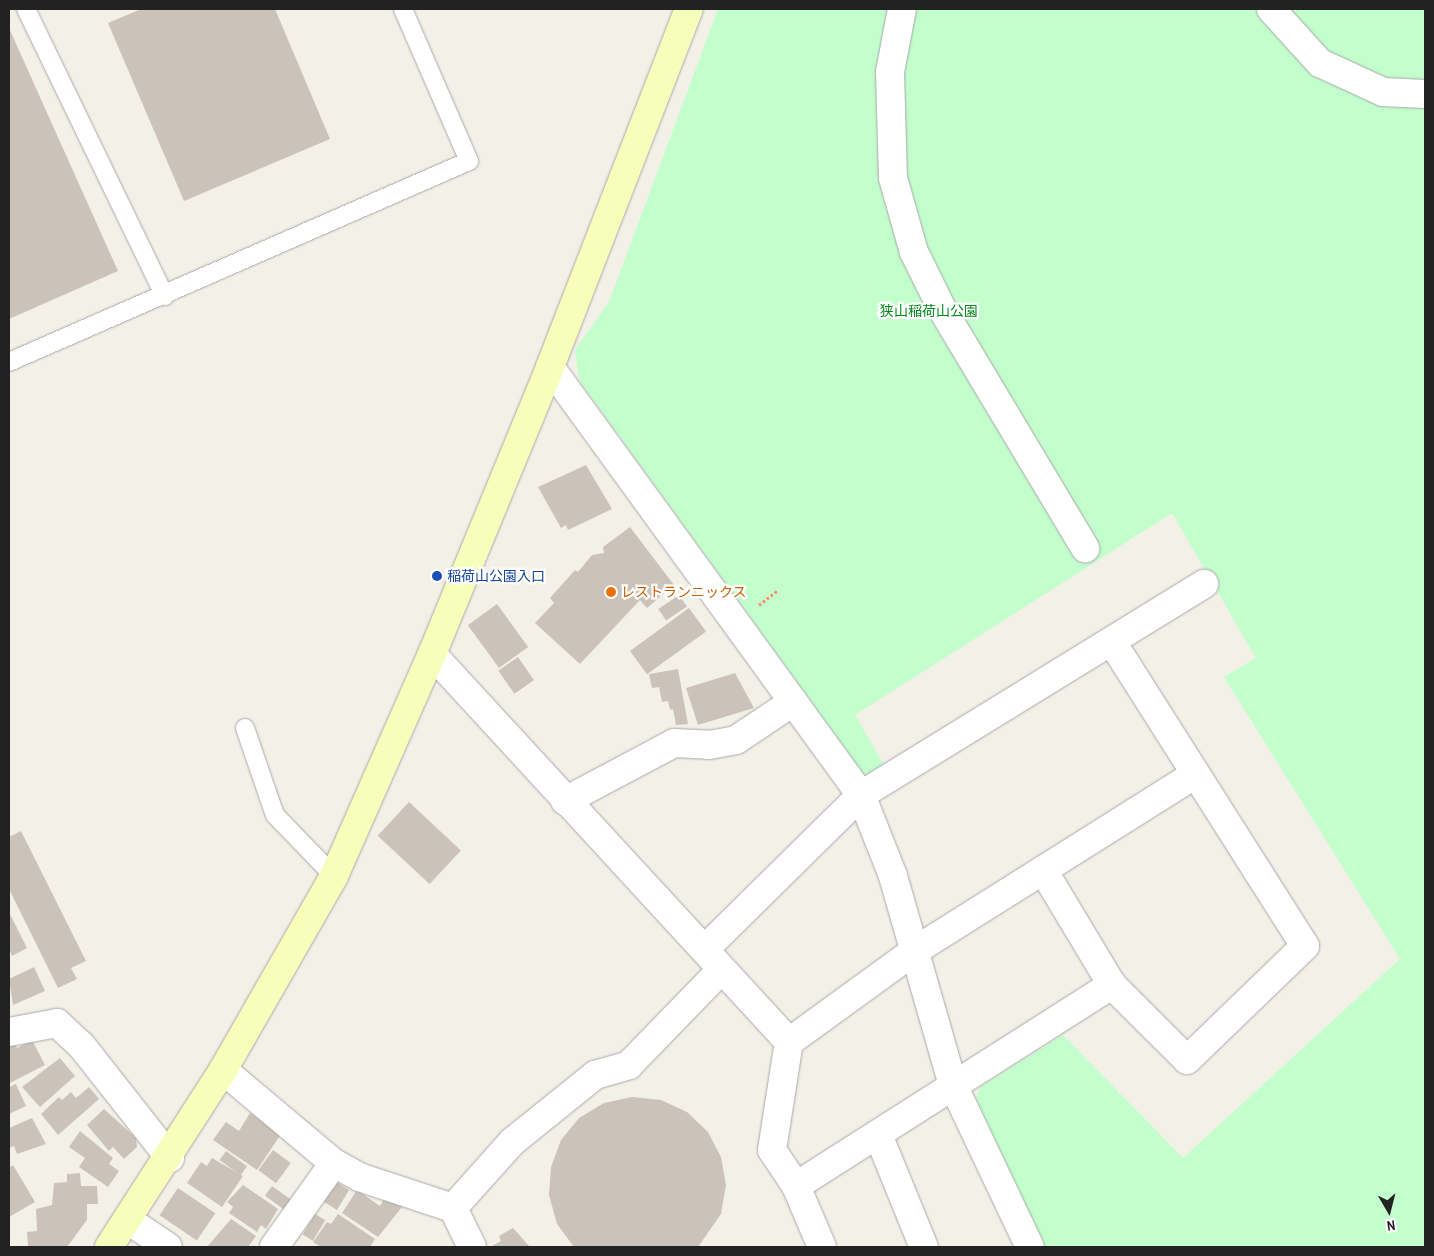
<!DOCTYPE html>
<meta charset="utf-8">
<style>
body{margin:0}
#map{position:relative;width:1434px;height:1256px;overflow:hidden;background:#f3f0e8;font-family:"Archivo Narrow","Noto Sans JP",sans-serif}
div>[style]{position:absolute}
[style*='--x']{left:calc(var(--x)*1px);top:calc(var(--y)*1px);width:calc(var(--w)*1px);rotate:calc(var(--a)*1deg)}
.park>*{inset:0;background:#c3fecd}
.building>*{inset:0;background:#cbc3ba;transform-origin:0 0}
.path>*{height:3px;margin-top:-1.5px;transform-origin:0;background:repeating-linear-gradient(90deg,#ff896d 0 2.5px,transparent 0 5px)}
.roads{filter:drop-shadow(0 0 1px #a9a9a9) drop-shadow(0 0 1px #a9a9a9)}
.lane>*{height:18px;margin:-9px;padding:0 9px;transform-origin:9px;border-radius:9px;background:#fff}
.street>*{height:28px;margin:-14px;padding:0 14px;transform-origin:14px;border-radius:14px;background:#fff}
.secondary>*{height:28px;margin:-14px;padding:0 14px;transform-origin:14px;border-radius:14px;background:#f5ffba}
.dots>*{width:14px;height:14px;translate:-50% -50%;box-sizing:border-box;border:2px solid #fff;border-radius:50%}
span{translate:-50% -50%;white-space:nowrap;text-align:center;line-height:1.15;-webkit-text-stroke:4.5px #fff;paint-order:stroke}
.park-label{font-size:14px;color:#03881a}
.transit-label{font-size:14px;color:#164399}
.left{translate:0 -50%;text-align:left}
.food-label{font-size:14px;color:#c56008}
.frame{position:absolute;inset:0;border:10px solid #222;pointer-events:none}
.north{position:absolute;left:1364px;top:1186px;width:50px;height:50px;-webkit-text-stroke:4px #fff;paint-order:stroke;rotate:172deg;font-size:14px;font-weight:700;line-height:20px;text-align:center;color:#222}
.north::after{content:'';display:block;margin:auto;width:18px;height:22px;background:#222;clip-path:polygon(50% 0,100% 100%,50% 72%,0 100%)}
</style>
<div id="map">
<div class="park">
<div style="clip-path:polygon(718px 9px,1425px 9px,1425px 1247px,1042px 1247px,974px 1106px,980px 1087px,1063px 1035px,1183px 1158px,1400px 959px,1224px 677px,1256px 658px,1172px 513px,855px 715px,887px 770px,878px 776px,854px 770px,813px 704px,579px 380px,575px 350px,609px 302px)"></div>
</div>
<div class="building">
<div style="clip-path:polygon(141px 9px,275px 9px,330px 139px,184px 201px,108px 23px)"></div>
<div style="clip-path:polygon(9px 28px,118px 271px,9px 319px)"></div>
<div style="clip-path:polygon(586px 465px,612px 509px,568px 530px,566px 525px,561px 528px,538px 487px)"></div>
<div style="clip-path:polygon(630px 527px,674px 585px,647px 608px,640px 600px,580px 664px,535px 623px,554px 603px,550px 598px,575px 570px,578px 572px,592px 555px,604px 553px,603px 547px)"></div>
<div style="left:679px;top:595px;width:14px;height:25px;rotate:56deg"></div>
<div style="left:497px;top:604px;width:53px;height:36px;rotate:54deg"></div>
<div style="left:689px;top:608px;width:29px;height:73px;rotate:54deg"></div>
<div style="left:518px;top:657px;width:28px;height:24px;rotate:55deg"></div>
<div style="clip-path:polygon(678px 669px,688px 724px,676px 725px,673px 709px,670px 710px,668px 701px,662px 702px,659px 687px,652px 688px,649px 674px)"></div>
<div style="clip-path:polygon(735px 673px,754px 708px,698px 725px,686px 688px)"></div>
<div style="left:409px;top:802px;width:71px;height:46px;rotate:43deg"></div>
<div style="clip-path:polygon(21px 831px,86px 961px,71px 968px,77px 979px,58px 988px,9px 889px,9px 837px)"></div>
<div style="clip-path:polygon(9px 912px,27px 948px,12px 956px,9px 948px)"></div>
<div style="clip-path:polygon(34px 967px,45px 991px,13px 1005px,9px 979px)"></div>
<div style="clip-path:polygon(32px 1040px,45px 1065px,10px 1083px,9px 1046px,15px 1043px,17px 1048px)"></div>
<div style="clip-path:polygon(60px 1058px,75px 1076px,40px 1107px,22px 1087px)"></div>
<div style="clip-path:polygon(16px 1084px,26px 1106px,9px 1114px,9px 1087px)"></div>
<div style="clip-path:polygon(89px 1087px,99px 1099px,58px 1135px,41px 1114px,59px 1097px,62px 1100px,71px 1092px,76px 1098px)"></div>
<div style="clip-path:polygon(632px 1097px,661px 1100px,687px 1112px,708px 1132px,721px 1157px,726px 1185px,721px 1214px,698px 1247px,574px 1247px,557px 1224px,549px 1195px,551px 1167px,561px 1140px,579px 1118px,604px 1103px)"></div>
<div style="clip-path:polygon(104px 1109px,136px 1138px,137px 1147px,124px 1159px,113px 1147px,109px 1151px,87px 1125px)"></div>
<div style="clip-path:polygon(250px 1113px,281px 1134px,257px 1170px,213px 1140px,226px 1122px,239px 1131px)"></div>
<div style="clip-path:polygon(32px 1118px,46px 1144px,17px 1154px,14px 1146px,9px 1148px,9px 1128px)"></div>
<div style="clip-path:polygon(80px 1131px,113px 1158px,109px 1164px,119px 1171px,108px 1187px,79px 1167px,85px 1158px,69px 1147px)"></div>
<div style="left:273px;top:1150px;width:22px;height:25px;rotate:36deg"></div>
<div style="left:226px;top:1151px;width:26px;height:11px;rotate:36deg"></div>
<div style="clip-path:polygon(212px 1158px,243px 1176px,222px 1207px,187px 1183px,201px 1162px,207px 1166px)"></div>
<div style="clip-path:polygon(13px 1165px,35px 1202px,9px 1217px,9px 1168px)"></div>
<div style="clip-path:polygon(80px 1173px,81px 1186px,97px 1186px,98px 1204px,87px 1204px,87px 1220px,67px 1247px,28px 1247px,27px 1232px,37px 1231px,36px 1209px,52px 1205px,54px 1183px,67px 1182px,67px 1174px)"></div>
<div style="clip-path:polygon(338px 1183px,349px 1190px,337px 1210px,321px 1200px,331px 1184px)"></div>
<div style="clip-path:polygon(243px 1185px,278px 1209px,266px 1229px,261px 1225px,257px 1232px,229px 1213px,233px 1207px,227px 1202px)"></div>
<div style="left:272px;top:1186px;width:24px;height:12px;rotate:36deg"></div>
<div style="left:178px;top:1188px;width:45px;height:33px;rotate:34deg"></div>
<div style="clip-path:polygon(357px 1190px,380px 1206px,386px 1196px,402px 1207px,378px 1237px,342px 1213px)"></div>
<div style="left:315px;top:1214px;width:12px;height:24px;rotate:31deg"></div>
<div style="clip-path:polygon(338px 1214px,375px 1239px,370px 1247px,321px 1247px,313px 1242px,327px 1222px,331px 1224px)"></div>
<div style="clip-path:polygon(231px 1219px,256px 1236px,248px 1247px,207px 1247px)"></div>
<div style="clip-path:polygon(513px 1228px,530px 1247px,490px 1247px,501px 1241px,499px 1236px)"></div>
</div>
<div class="path">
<div style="--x:759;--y:605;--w:24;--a:-38"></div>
</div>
<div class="roads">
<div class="lane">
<div style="--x:26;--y:9;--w:319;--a:64.2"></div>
<div style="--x:9;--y:362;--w:502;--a:-23.6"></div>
<div style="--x:469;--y:161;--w:166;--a:-113.5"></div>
<div style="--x:245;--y:728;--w:92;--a:71"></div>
<div style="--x:275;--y:815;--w:85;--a:46"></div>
</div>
<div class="street">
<div style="--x:902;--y:9;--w:64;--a:100.8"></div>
<div style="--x:890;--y:72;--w:106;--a:88.4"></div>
<div style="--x:893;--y:178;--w:77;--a:74.2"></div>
<div style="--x:914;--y:252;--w:64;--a:63.8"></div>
<div style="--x:942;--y:309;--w:279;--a:59.1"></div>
<div style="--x:1271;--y:9;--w:73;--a:47.8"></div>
<div style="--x:1320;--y:63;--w:69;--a:24.7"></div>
<div style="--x:1383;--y:92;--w:42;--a:2.7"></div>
<div style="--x:550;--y:367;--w:529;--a:54"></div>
<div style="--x:861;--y:795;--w:87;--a:68.4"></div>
<div style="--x:893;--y:876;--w:217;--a:74"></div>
<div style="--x:953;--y:1085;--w:179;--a:64.6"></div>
<div style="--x:432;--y:654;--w:527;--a:47.38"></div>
<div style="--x:565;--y:801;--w:123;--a:-28"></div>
<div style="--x:674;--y:743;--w:35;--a:3"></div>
<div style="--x:709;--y:745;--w:27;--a:-10"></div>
<div style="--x:736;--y:740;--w:69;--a:-33.7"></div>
<div style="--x:1043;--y:870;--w:134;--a:59"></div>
<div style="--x:1112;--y:985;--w:106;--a:45"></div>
<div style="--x:1187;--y:1060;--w:164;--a:-44"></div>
<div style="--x:1305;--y:946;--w:359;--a:-122.4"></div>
<div style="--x:705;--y:949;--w:219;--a:-44.6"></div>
<div style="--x:861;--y:795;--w:403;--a:-31.6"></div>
<div style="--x:9;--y:1032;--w:49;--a:-10.6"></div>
<div style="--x:57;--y:1023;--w:33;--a:43"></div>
<div style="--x:81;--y:1045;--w:144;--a:51.8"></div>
<div style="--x:223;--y:1070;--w:145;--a:40"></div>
<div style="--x:334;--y:1163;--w:29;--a:29"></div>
<div style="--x:359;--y:1177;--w:99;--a:18.3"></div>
<div style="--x:879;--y:1137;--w:119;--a:67.8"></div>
<div style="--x:796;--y:1186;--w:375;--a:-32.5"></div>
<div style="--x:128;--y:1220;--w:48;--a:34"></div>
<div style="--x:274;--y:1247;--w:103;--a:-54.5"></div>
<div style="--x:472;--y:1247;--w:43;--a:-116"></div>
<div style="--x:453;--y:1208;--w:89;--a:-48.2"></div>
<div style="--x:512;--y:1142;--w:107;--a:-38.9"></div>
<div style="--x:595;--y:1075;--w:35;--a:-16"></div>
<div style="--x:629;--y:1065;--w:131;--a:-45.9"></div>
<div style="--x:822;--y:1247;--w:66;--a:-113.1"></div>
<div style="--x:796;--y:1186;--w:43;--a:-123.7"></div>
<div style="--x:772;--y:1150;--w:109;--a:-81.1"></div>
<div style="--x:789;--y:1042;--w:153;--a:-36"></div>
<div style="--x:913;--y:952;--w:332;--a:-32.2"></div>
</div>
<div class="secondary">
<div style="--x:109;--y:1247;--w:211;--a:-57.2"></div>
<div style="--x:223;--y:1070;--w:224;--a:-60.2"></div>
<div style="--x:334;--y:876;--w:243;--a:-66.2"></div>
<div style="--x:432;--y:654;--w:310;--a:-67.6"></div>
<div style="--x:550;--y:367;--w:384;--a:-68.8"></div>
</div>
</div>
<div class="dots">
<div style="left:437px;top:576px;background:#1a4fb4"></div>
<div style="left:611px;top:592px;background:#e8710a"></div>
</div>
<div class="park-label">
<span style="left:929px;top:311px">狭山稲荷山公園</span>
</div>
<div class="transit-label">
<span class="left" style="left:447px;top:576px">稲荷山公園入口</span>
</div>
<div class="food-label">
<span class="left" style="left:621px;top:592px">レストランニックス</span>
</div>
<div class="frame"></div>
<div class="north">N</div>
</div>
